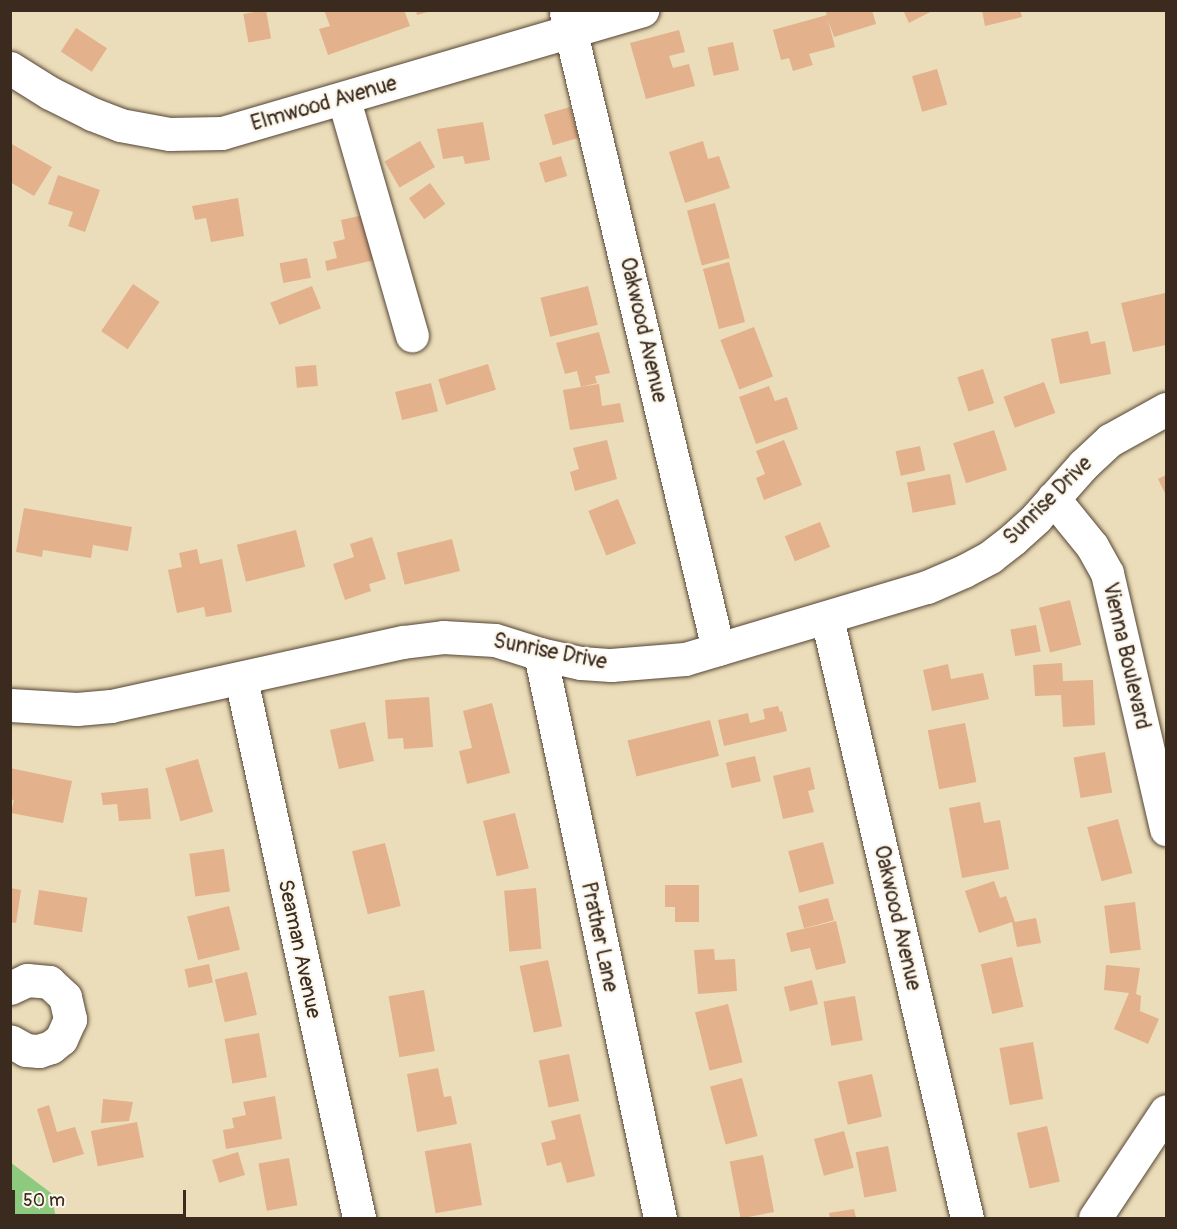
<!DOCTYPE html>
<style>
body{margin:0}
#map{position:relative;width:1177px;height:1229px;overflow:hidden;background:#ebddb9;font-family:Pangolin,sans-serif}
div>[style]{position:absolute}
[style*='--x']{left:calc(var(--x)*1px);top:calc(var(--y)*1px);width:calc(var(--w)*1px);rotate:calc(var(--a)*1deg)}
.green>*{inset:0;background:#8dc97e}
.building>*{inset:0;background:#e3b18c;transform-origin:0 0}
.roads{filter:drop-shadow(0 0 2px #554535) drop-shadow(0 0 2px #554535)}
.minor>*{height:33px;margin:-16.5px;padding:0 16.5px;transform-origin:16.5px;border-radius:16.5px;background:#fff}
span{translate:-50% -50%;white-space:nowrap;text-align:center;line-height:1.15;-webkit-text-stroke:4.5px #fbf7ec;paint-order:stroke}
.street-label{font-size:21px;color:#3b2a1e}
.frame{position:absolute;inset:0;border:12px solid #3b2a1e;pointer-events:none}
.scale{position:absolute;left:12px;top:1190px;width:174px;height:27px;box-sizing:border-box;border:3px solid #3b2a1e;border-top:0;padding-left:8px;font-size:18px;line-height:21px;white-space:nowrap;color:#3b2a1e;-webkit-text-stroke:4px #fbf7ec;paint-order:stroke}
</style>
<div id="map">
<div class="green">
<div style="clip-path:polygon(10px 1162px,51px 1193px,56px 1218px,11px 1218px)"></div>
</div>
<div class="building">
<div style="left:266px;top:10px;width:29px;height:23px;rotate:80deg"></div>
<div style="clip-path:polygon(324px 10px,404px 10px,410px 26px,328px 55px,319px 29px,330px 26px)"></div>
<div style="clip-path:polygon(416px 10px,431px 10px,431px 11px,417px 15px)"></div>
<div style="clip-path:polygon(825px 10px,872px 10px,876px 24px,834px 37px,828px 20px,835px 47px,809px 54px,813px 65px,793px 71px,789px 58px,781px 60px,773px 30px,827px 15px)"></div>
<div style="clip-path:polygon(903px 10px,934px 10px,909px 23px)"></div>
<div style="clip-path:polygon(982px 10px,1020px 10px,1022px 17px,985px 26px)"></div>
<div style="left:76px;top:28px;width:37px;height:28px;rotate:33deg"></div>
<div style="clip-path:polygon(679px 30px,685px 52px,669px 56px,673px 68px,689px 64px,695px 86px,646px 99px,630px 43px)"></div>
<div style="left:733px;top:42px;width:29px;height:26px;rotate:78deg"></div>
<div style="left:937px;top:69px;width:37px;height:26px;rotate:74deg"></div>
<div style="left:570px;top:107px;width:32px;height:27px;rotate:74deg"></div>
<div style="clip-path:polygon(483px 122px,490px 160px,465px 164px,463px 156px,443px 159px,437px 129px)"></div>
<div style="left:420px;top:141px;width:30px;height:41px;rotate:60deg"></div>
<div style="clip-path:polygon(703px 141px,708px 159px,719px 156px,730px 188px,685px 203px,669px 152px)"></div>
<div style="clip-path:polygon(10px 143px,52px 167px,34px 196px,10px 182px)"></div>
<div style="left:561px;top:156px;width:21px;height:23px;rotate:73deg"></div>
<div style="clip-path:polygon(58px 175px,100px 190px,85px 232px,68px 226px,73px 212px,48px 204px)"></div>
<div style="left:430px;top:183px;width:26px;height:26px;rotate:54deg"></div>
<div style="clip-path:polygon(238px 198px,244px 236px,211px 242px,206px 218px,195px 220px,192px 206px)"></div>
<div style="left:715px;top:203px;width:57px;height:29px;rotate:75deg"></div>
<div style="clip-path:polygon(368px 214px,379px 259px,327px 271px,325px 261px,337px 258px,333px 242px,345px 239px,341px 220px)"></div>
<div style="left:307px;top:258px;width:20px;height:28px;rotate:79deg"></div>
<div style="left:729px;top:262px;width:62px;height:27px;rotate:75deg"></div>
<div style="left:133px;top:284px;width:32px;height:57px;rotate:34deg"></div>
<div style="left:312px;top:286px;width:24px;height:45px;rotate:68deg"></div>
<div style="left:588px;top:286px;width:40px;height:49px;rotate:76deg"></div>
<div style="clip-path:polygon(1165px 293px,1166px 345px,1133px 352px,1121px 303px)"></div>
<div style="left:754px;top:327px;width:53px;height:36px;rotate:69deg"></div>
<div style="clip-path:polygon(1088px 331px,1091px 344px,1105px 341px,1111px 374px,1060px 384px,1051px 339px)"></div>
<div style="clip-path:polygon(599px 332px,610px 373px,595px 376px,597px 383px,581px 387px,577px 371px,565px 374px,556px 343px)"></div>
<div style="left:488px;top:364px;width:27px;height:52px;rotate:73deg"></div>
<div style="left:316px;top:365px;width:21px;height:21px;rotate:85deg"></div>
<div style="left:983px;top:369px;width:36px;height:27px;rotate:72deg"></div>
<div style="left:1044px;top:382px;width:33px;height:43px;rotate:70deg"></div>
<div style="left:431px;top:383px;width:29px;height:37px;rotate:76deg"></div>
<div style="clip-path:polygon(599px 384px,602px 406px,620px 403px,624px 422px,570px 430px,563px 390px)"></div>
<div style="clip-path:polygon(769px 386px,775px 401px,787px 397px,798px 429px,756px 444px,739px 397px)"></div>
<div style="left:994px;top:430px;width:42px;height:43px;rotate:72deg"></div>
<div style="clip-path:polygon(607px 440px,617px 479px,575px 491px,570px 472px,579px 469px,573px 448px)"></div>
<div style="clip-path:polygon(784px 440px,802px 485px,764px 500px,756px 478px,765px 474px,756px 451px)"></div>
<div style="left:920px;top:446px;width:25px;height:25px;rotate:78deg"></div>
<div style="left:950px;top:474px;width:31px;height:44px;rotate:79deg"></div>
<div style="clip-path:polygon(1166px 475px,1166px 495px,1158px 479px)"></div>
<div style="left:618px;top:499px;width:48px;height:32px;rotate:68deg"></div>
<div style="clip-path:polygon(24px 508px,132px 527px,128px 551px,93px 545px,91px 558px,43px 550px,42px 557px,16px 552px)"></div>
<div style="left:820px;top:522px;width:27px;height:38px;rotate:68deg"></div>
<div style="left:296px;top:530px;width:38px;height:61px;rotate:76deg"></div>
<div style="clip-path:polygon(372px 537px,386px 579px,369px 584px,371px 591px,345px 600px,333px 564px,354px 557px,350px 544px)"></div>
<div style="left:452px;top:539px;width:33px;height:57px;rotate:76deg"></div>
<div style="clip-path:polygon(197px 549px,200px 564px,222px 559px,232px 612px,206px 617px,204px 607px,177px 613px,168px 570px,182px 567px,179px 553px)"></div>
<div style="left:1070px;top:600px;width:46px;height:32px;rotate:76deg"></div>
<div style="left:1036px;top:625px;width:27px;height:26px;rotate:80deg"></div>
<div style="clip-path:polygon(1062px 663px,1063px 681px,1093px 680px,1095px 725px,1063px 727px,1061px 695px,1035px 696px,1033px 665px)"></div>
<div style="clip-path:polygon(948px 664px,951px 679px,983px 673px,989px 699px,932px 711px,923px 670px)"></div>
<div style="clip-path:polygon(429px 697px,433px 747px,404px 749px,403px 738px,388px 739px,385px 700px)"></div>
<div style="clip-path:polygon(492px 703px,510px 773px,467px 784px,459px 751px,472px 748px,463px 711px)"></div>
<div style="clip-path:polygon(778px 706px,780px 712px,782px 711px,787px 731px,724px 746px,718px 720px,748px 713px,750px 723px,765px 719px,763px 709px)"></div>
<div style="left:710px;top:720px;width:37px;height:85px;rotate:76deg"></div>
<div style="left:365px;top:722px;width:40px;height:36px;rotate:77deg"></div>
<div style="left:965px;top:723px;width:60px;height:38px;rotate:79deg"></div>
<div style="left:1105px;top:752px;width:41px;height:32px;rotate:80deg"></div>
<div style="left:755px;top:756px;width:26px;height:30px;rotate:77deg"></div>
<div style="left:198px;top:759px;width:55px;height:34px;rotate:74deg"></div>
<div style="clip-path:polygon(810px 767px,815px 789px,808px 791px,814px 812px,783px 819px,773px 776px)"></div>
<div style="clip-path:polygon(10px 768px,72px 781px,63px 823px,11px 813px,14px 800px,10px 799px)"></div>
<div style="clip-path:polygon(148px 788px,151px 819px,119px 821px,117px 804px,103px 805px,101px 793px)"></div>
<div style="clip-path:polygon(980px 802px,984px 823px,1000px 820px,1009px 869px,962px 878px,949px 808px)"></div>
<div style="left:515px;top:813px;width:57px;height:33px;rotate:76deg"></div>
<div style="left:1118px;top:819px;width:56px;height:32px;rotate:75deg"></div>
<div style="left:823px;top:842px;width:43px;height:36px;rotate:75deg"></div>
<div style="left:385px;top:843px;width:65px;height:34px;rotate:76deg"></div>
<div style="left:224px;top:849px;width:43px;height:35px;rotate:82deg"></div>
<div style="clip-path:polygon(994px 881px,1000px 898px,1006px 896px,1015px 922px,1036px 918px,1041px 943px,1017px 947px,1012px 922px,979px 933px,965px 891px)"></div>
<div style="clip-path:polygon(665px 885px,699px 885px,699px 922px,675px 922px,675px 907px,665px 907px)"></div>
<div style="clip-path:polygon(10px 888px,21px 890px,16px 923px,10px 922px)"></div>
<div style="left:536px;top:888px;width:61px;height:32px;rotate:85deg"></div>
<div style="left:39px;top:890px;width:49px;height:35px;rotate:9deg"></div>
<div style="left:828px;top:898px;width:23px;height:31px;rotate:75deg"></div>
<div style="left:1135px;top:902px;width:48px;height:31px;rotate:83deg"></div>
<div style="left:229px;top:906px;width:45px;height:43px;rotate:76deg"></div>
<div style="clip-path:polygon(836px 921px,846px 963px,816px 970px,810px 948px,791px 952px,786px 933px)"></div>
<div style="clip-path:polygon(714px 949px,715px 960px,735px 959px,737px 991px,698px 994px,694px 950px)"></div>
<div style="left:1012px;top:957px;width:51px;height:32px;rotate:77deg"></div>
<div style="left:548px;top:960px;width:68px;height:29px;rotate:78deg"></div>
<div style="left:209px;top:964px;width:19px;height:25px;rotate:78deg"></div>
<div style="clip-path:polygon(1106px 965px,1140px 968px,1136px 994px,1141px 996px,1140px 1011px,1159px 1019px,1148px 1044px,1114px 1029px,1129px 993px,1104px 990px)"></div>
<div style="left:247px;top:972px;width:44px;height:33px;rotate:77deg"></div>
<div style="left:812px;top:980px;width:25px;height:29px;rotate:76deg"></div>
<div style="left:424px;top:990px;width:62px;height:36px;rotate:80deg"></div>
<div style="left:855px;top:996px;width:45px;height:32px;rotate:80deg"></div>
<div style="left:728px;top:1004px;width:60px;height:34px;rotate:76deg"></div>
<div style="left:259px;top:1033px;width:45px;height:35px;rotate:80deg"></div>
<div style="left:1033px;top:1042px;width:58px;height:34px;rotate:80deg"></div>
<div style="left:569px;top:1054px;width:48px;height:31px;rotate:78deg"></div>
<div style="clip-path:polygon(438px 1068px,444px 1097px,451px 1096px,457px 1124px,417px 1132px,407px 1074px)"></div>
<div style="left:872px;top:1074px;width:44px;height:35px;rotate:77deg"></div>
<div style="left:742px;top:1078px;width:60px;height:33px;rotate:75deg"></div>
<div style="clip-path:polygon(275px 1096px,282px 1139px,226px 1149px,223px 1130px,234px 1128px,232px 1118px,246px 1115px,243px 1102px)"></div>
<div style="clip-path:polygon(103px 1099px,133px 1102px,129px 1121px,101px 1123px)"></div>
<div style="clip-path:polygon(49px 1105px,57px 1132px,75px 1127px,84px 1154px,53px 1163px,37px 1109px)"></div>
<div style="clip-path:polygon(580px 1114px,595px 1176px,567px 1183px,561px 1162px,547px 1166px,541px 1143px,556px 1139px,551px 1121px)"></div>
<div style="left:137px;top:1122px;width:36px;height:47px;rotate:79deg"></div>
<div style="left:1047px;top:1126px;width:57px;height:31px;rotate:77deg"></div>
<div style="left:844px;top:1131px;width:38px;height:31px;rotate:75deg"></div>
<div style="left:471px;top:1143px;width:63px;height:47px;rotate:80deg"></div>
<div style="left:888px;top:1146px;width:46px;height:33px;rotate:79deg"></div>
<div style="left:238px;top:1152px;width:24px;height:27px;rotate:73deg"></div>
<div style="left:763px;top:1155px;width:58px;height:34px;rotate:79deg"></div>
<div style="left:289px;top:1158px;width:48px;height:31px;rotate:80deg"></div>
<div style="clip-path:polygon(854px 1209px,856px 1218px,830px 1218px,829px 1213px)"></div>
</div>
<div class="roads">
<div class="minor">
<div style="--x:566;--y:12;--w:655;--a:76.58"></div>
<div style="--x:10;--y:68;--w:47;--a:32"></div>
<div style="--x:50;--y:93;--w:47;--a:26.6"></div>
<div style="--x:92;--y:114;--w:30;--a:21"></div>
<div style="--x:120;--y:125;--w:50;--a:10.4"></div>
<div style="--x:169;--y:134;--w:53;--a:-1.1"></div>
<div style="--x:222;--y:133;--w:438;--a:-16.3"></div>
<div style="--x:344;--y:100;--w:245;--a:73.9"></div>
<div style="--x:1053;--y:498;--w:62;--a:50.9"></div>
<div style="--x:1092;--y:546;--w:31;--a:61"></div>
<div style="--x:1107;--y:573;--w:263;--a:77"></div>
<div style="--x:827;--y:618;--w:616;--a:76.87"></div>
<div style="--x:540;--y:654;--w:577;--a:77.99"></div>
<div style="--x:241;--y:679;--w:552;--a:77.65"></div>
<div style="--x:10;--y:705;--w:67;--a:3.4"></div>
<div style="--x:77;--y:709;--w:34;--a:-5"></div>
<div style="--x:111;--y:706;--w:299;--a:-12.4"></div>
<div style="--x:403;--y:642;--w:40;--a:-7.1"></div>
<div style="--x:443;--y:637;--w:52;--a:3.3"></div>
<div style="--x:495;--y:640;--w:47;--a:17.3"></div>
<div style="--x:540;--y:654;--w:42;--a:12.4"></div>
<div style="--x:581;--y:663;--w:30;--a:4"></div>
<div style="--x:611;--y:665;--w:74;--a:-4.6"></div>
<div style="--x:685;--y:659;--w:252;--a:-16.6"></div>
<div style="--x:927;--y:587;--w:40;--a:-23.4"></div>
<div style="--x:964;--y:571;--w:30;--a:-28"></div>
<div style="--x:990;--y:557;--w:29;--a:-38"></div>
<div style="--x:1013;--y:539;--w:31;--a:-42"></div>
<div style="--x:1036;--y:518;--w:71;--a:-48.4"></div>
<div style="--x:1083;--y:465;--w:37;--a:-43"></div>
<div style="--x:1110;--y:440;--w:64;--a:-29"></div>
<div style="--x:10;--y:988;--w:19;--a:-25"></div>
<div style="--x:27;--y:980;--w:22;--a:5"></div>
<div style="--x:49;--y:982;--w:22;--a:43"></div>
<div style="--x:65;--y:997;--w:23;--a:77"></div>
<div style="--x:70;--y:1019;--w:22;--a:114"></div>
<div style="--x:61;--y:1039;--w:13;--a:141"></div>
<div style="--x:51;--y:1047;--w:13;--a:162"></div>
<div style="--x:39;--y:1051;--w:13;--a:-176"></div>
<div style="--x:26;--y:1050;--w:18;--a:-151"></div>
<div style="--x:1095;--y:1218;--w:128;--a:-56.4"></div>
</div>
</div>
<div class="street-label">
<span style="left:324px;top:104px;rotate:-16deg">Elmwood Avenue</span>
<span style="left:643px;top:330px;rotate:77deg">Oakwood Avenue</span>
<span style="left:1048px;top:501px;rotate:-45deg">Sunrise Drive</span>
<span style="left:550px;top:652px;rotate:11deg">Sunrise Drive</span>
<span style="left:1126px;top:656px;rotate:77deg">Vienna Boulevard</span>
<span style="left:897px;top:918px;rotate:77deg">Oakwood Avenue</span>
<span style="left:599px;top:937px;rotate:78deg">Prather Lane</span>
<span style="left:299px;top:949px;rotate:78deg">Seaman Avenue</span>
</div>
<div class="frame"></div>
<div class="scale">50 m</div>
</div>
